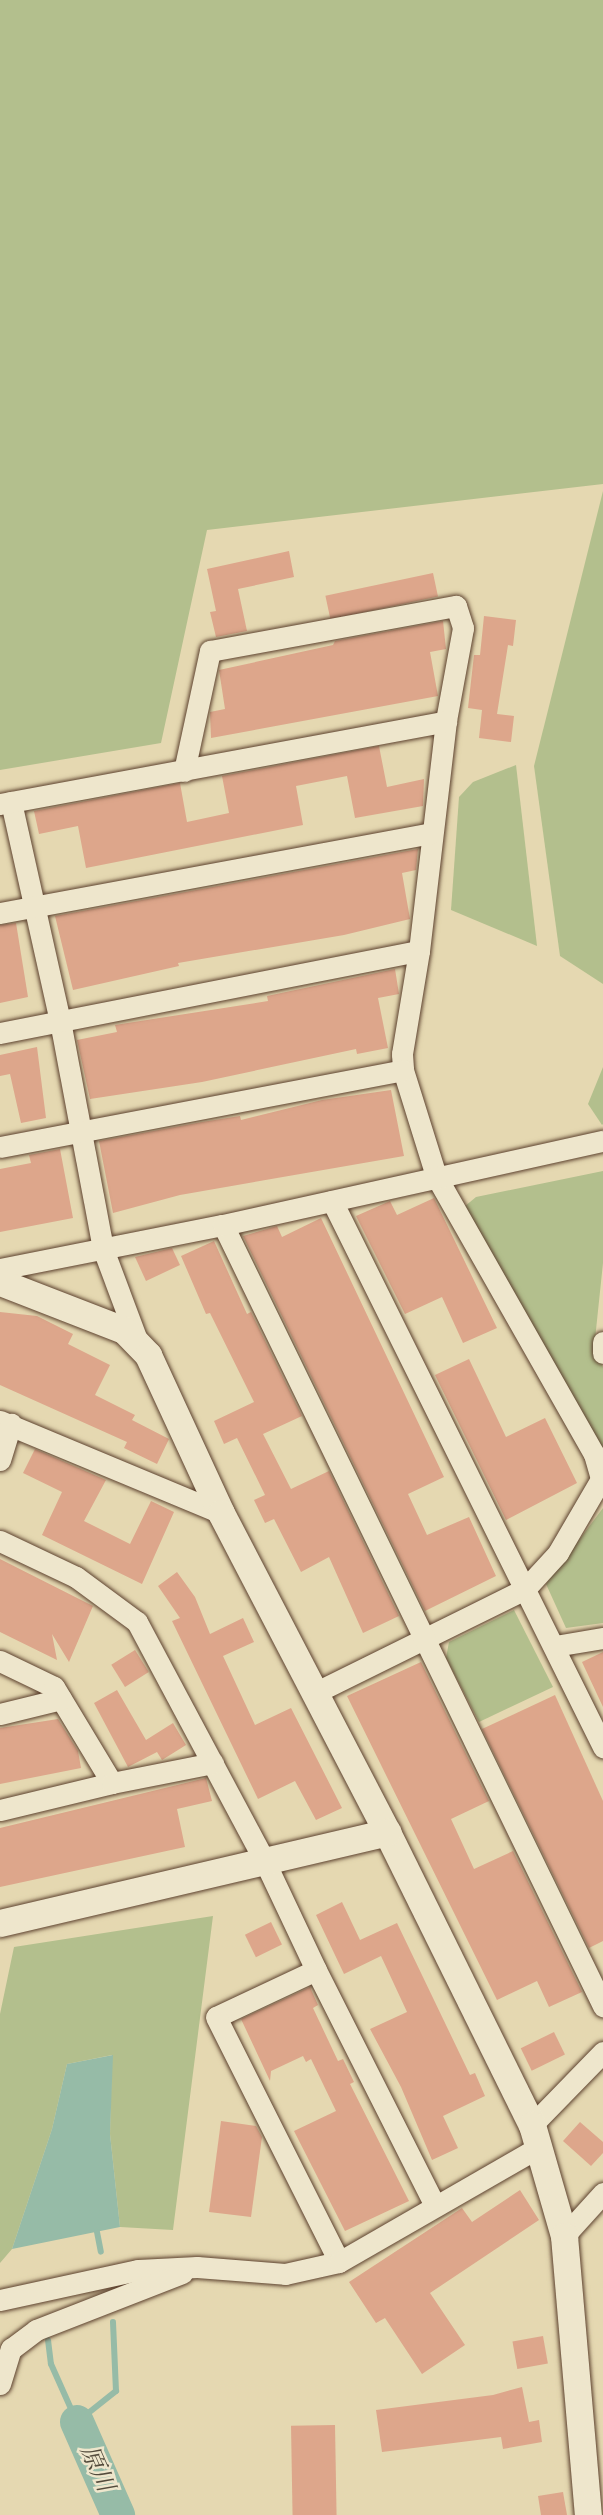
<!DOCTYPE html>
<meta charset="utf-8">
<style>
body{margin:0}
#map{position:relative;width:603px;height:2515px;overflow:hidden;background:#e5d8b1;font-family:"EB Garamond","Noto Serif JP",serif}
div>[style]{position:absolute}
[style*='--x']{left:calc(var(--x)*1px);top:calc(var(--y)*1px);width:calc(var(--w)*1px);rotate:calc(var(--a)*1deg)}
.green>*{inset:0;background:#b3bf8d}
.water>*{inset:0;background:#96bba7}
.stream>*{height:6px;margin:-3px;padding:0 3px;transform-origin:3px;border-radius:3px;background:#96bba7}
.river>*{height:34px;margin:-17px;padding:0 17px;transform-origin:17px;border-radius:17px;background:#96bba7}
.building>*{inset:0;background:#dda68b;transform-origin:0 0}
.roads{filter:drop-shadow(0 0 2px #5c412e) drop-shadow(0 0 2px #5c412e)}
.minor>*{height:21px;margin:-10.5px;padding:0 10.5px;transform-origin:10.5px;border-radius:10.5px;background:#eee6cc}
.tertiary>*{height:27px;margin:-13.5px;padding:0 13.5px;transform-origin:13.5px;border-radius:13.5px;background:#eee6cc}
span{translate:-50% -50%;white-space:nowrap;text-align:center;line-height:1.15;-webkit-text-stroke:5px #eee6cc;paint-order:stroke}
.water-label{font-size:24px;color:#534b3c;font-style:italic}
</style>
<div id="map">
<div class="green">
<div style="clip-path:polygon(0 0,603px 0,603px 484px,207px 530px,161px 743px,0 770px)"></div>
<div style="clip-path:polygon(603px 491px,603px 984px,560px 956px,534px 766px)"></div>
<div style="clip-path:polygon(516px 765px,537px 946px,451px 910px,459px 797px,473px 782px)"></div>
<div style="clip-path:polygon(603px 1067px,603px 1124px,602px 1125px,588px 1104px)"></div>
<div style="clip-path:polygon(603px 1171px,603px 1263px,594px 1349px,603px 1367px,603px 1454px,464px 1207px,476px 1197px)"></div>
<div style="clip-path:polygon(603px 1508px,603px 1623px,566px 1628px,546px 1584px)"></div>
<div style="clip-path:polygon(514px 1610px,553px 1687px,479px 1722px,446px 1658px,449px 1642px)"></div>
<div style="clip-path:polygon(213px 1916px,173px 2230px,120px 2227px,110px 2134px,112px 2055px,67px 2064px,52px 2129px,12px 2249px,0 2263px,0 2014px,14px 1947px)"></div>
</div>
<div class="water">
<div style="clip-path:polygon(113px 2055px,110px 2134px,120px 2227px,12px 2249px,52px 2129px,67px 2064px)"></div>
</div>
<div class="stream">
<div style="--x:97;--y:2232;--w:20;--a:79"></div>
<div style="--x:48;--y:2340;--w:24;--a:83"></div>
<div style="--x:51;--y:2364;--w:64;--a:65.9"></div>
<div style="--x:77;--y:2422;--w:50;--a:-38.5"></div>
<div style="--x:116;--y:2391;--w:69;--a:-92.5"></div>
</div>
<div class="river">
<div style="--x:77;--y:2422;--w:102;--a:66.2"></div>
</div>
<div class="building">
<div style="clip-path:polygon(289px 551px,294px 577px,238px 589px,247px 631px,216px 637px,210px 612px,216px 611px,207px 569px)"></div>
<div style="left:433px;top:573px;width:24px;height:110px;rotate:78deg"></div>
<div style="clip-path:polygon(484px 616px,516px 620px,513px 646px,508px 645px,497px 714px,514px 716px,511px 742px,479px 738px,482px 710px,468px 708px,474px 655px,480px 655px)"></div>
<div style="clip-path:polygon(443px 621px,446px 649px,430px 652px,438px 696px,211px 738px,210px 712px,225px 709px,219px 670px,333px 645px,335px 641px)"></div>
<div style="clip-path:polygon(379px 746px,387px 787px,424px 779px,423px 806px,355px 818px,347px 776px,296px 786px,303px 825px,86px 868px,78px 826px,39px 834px,34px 811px,180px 783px,187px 822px,229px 813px,222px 776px)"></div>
<div style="clip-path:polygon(418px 849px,416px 870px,402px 873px,410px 919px,344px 935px,178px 963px,179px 966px,73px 990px,55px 916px)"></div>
<div style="clip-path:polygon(16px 923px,28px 997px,0 1003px,0 925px)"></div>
<div style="clip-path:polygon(395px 969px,399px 994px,378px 998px,388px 1048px,357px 1054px,356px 1049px,202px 1082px,90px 1099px,77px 1040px,117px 1032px,115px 1025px,268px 1001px,267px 996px)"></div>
<div style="clip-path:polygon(37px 1047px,46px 1118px,21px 1123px,10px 1074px,0 1076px,0 1055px)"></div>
<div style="clip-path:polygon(391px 1090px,404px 1156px,180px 1195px,113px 1213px,99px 1141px,202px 1122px,240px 1116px,241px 1120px,322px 1100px)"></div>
<div style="clip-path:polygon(60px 1149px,73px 1218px,0 1232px,0 1169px,31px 1163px,29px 1155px)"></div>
<div style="clip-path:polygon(434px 1198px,497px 1328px,463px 1343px,442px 1297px,405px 1314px,356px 1216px,390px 1201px,397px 1215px)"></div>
<div style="clip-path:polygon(321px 1218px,444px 1477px,408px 1494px,427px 1535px,469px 1517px,496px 1576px,425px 1611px,243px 1236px,277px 1226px,282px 1237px)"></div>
<div style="clip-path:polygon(214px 1241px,247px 1314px,251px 1312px,302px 1416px,263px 1434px,291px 1489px,329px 1471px,399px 1616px,363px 1633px,329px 1557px,301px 1572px,274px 1519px,265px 1523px,254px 1500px,265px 1495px,237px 1438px,224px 1444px,214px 1421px,254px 1402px,210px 1313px,206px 1314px,181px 1256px)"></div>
<div style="clip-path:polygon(172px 1248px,180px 1265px,146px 1281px,135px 1257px)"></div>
<div style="clip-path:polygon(0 1312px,37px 1316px,73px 1334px,68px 1344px,110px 1365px,95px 1395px,135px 1415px,132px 1420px,169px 1439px,157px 1464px,124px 1448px,127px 1442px,0 1385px)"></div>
<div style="clip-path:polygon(469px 1359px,506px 1437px,545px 1418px,577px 1483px,506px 1520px,435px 1375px)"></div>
<div style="clip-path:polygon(35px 1449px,106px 1480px,84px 1521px,130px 1544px,151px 1501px,174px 1512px,142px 1584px,42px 1535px,62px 1492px,23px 1473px)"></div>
<div style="clip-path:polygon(0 1559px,93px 1606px,69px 1662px,52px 1634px,57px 1660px,0 1632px)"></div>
<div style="clip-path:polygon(177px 1572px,195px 1597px,210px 1634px,243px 1618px,254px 1642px,223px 1656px,255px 1725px,291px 1708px,342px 1808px,316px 1820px,295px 1781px,258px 1799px,172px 1621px,180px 1618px,158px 1586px)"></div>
<div style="left:135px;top:1650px;width:26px;height:28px;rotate:58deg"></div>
<div style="clip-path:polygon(603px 1652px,603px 1707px,582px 1662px)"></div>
<div style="clip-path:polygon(421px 1662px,489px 1801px,451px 1819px,474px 1869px,513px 1851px,582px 1992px,549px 2007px,537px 1981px,497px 2000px,347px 1696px)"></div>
<div style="clip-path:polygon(117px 1690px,146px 1740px,173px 1723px,186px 1745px,162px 1760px,157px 1752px,128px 1767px,94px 1703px)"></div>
<div style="clip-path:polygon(555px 1695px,603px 1801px,603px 1941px,589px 1948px,482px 1729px)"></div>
<div style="clip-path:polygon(58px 1719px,78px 1751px,81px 1768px,0 1784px,0 1728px)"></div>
<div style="clip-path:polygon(206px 1778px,212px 1801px,177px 1809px,185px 1847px,0 1887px,0 1828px)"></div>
<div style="clip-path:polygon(342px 1902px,360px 1940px,397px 1923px,470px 2075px,475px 2073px,485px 2096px,443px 2116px,458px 2148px,432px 2160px,401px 2087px,370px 2029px,407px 2012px,381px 1956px,344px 1974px,316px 1915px)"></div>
<div style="left:271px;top:1922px;width:25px;height:29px;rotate:64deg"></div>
<div style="clip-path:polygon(310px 1987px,318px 2005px,313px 2008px,338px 2061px,343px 2059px,354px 2082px,350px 2084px,409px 2201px,345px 2231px,294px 2131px,336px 2111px,311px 2059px,306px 2062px,303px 2056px,271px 2071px,270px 2081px,241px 2019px)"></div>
<div style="left:554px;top:2032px;width:25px;height:37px;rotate:64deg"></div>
<div style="clip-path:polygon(221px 2121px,256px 2126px,262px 2137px,251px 2217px,209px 2212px)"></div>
<div style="clip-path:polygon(580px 2122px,603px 2142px,603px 2153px,591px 2166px,563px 2141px)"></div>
<div style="clip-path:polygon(520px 2190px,539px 2220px,430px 2293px,465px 2345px,422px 2374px,385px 2318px,376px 2323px,349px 2282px,462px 2208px,472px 2222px)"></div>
<div style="left:543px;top:2336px;width:28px;height:31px;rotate:80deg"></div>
<div style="clip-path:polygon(522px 2387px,529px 2422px,539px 2420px,542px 2442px,503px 2449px,501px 2437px,382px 2452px,376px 2410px,493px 2395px)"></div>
<div style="left:335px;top:2425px;width:90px;height:44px;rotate:89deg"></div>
<div style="clip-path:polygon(563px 2492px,567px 2515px,541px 2515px,538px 2496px)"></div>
</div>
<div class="roads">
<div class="minor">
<div style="--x:184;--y:771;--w:123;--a:-77.8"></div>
<div style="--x:210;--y:651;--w:250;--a:-10.4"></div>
<div style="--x:456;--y:606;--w:23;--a:72"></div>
<div style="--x:463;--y:628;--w:95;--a:100.4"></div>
<div style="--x:446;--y:721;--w:232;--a:96.7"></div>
<div style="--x:419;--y:951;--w:104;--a:99.4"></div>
<div style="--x:402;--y:1054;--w:16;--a:86"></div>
<div style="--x:403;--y:1070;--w:111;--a:72.7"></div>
<div style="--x:436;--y:1176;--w:320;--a:60.4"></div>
<div style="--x:594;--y:1454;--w:26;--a:74"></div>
<div style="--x:601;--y:1479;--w:86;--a:120.2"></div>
<div style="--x:558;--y:1553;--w:49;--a:132.5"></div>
<div style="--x:525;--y:1589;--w:234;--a:153.7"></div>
<div style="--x:11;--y:802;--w:224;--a:77.4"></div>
<div style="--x:60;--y:1021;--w:232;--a:79.3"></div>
<div style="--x:103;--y:1249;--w:97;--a:69.5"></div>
<div style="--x:0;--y:804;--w:454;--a:-10.5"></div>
<div style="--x:0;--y:913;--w:439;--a:-10.5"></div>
<div style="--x:0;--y:1033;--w:427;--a:-11.1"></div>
<div style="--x:0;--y:1147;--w:410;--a:-10.8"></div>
<div style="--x:332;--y:1201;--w:610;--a:63.6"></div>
<div style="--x:223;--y:1225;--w:869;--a:64.05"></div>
<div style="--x:0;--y:1269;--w:227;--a:-11.2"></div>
<div style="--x:223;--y:1225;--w:389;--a:-12.5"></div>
<div style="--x:603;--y:1342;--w:11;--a:90"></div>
<div style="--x:0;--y:1421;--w:239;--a:22.6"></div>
<div style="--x:0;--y:1460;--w:38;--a:-73"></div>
<div style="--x:0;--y:1541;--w:84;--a:25.3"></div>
<div style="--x:76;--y:1577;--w:76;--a:36.4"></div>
<div style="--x:137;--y:1622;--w:272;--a:61.9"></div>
<div style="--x:265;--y:1862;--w:119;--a:64.7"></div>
<div style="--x:316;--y:1970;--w:110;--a:154.8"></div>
<div style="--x:216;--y:2017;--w:274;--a:63.3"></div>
<div style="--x:555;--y:1646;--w:49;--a:-9.5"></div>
<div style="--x:0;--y:1661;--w:60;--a:25.7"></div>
<div style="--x:54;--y:1687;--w:112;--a:58.9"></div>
<div style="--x:112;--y:1783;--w:115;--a:166.4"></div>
<div style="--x:0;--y:1714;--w:63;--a:-13.8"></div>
<div style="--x:112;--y:1783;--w:103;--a:-11.2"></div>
<div style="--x:316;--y:1970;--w:264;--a:63.2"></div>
<div style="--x:532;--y:2125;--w:102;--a:-45.8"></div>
<div style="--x:564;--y:2236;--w:58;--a:-47.8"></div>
<div style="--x:0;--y:2300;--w:141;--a:-12.3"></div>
<div style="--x:138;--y:2270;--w:59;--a:-2.9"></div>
<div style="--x:197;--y:2267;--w:88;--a:4.5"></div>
<div style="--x:285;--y:2274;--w:55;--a:-12.5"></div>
<div style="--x:339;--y:2262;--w:231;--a:-29.9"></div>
<div style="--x:0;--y:2384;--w:37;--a:-73"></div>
<div style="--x:11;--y:2349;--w:31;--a:-37"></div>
<div style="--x:36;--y:2330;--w:157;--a:-21.3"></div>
</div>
<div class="tertiary">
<div style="--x:0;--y:1282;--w:133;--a:21.2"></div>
<div style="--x:124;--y:1330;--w:35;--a:46"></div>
<div style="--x:148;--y:1355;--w:174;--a:65.2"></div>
<div style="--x:221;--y:1513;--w:360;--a:62.5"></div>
<div style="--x:387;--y:1832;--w:327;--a:63.7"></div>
<div style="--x:532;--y:2125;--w:116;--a:73.9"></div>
<div style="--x:564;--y:2236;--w:280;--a:85.1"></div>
<div style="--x:0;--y:1923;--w:398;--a:-13.2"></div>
</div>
</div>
<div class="water-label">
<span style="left:98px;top:2468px;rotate:66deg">原川</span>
</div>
</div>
